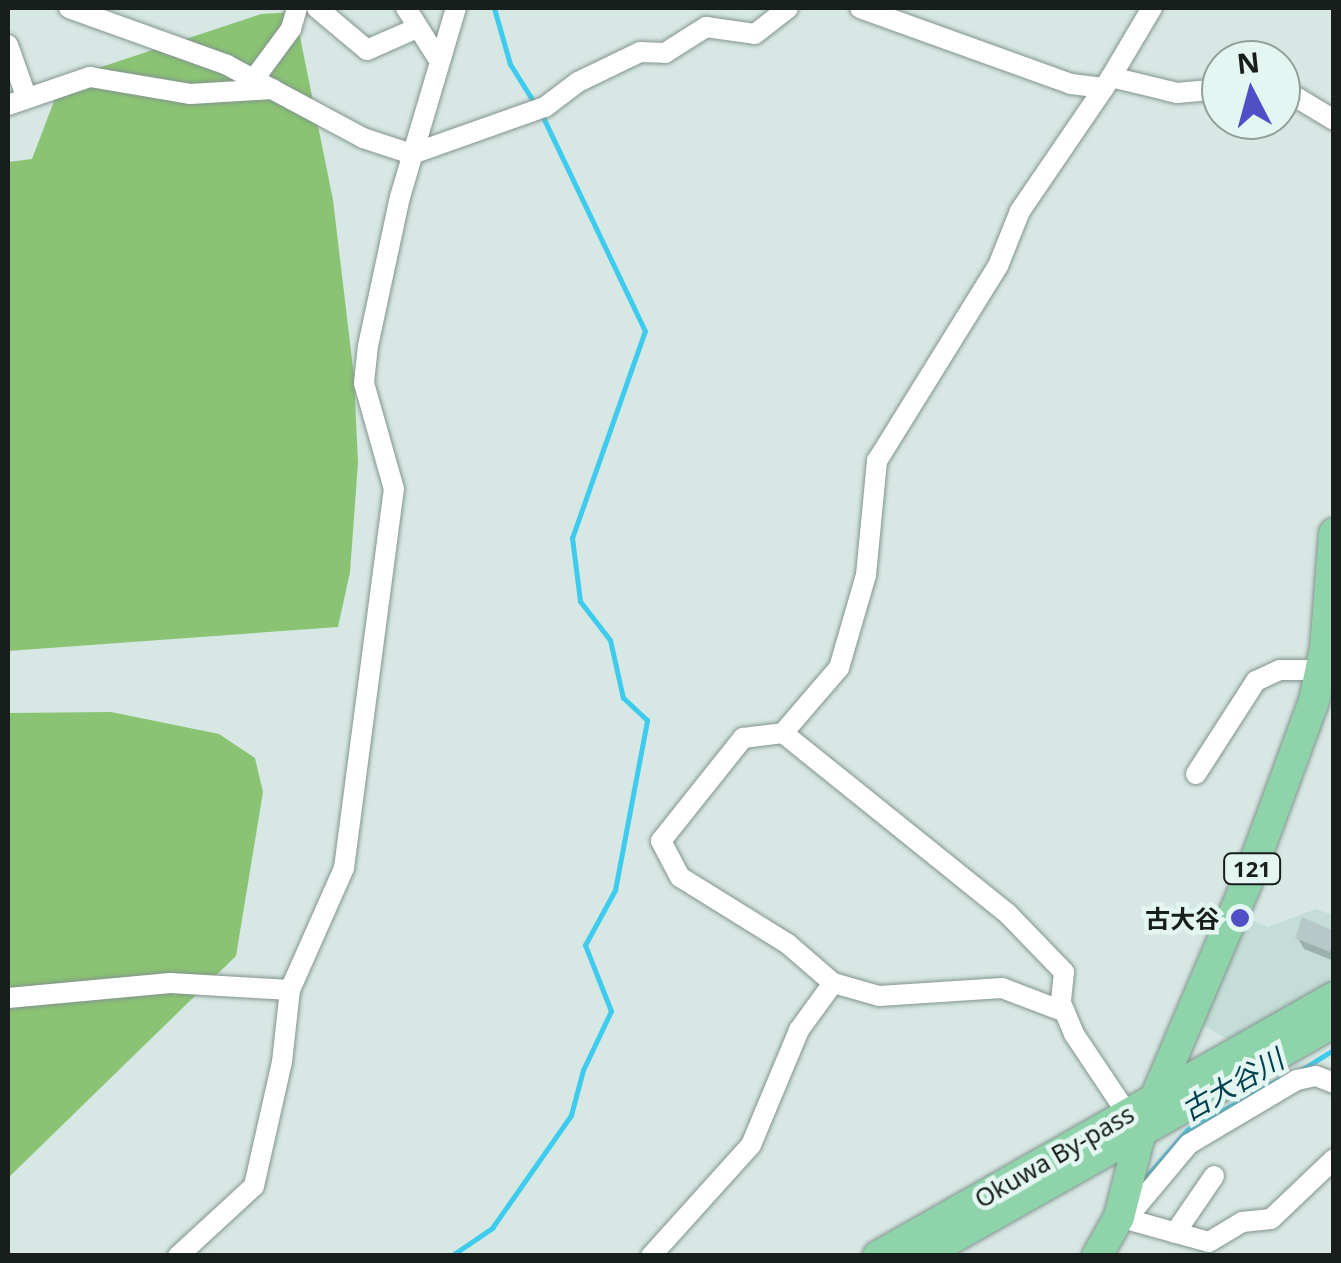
<!DOCTYPE html>
<meta charset="utf-8">
<style>
body{margin:0}
#map{position:relative;width:1341px;height:1263px;overflow:hidden;background:#d7e8e4;font-family:"Noto Sans","Noto Sans JP",sans-serif}
div>[style]{position:absolute}
[style*='--x']{left:calc(var(--x)*1px);top:calc(var(--y)*1px);width:calc(var(--w)*1px);rotate:calc(var(--a)*1deg)}
.built>*{inset:0;background:#c4ded7}
.forest>*{inset:0;background:#8ac373}
.shadow>*{inset:0;background:#0003}
.stream>*{height:5px;margin:-2.5px;padding:0 2.5px;transform-origin:2.5px;border-radius:2.5px;background:#3fcbed}
.building>*{inset:0;background:#b7c8c9}
.roads{filter:drop-shadow(0 0 2px #83938f) drop-shadow(0 0 2px #83938f)}
.minor>*{height:20px;margin:-10px;padding:0 10px;transform-origin:10px;border-radius:10px;background:#fff}
.highway>*{height:30px;margin:-15px;padding:0 15px;transform-origin:15px;border-radius:15px;background:#8ed3aa}
.dots>*{width:28px;height:28px;translate:-50% -50%;box-sizing:border-box;border:5px solid #e4f6f1;border-radius:50%}
span{translate:-50% -50%;white-space:nowrap;text-align:center;line-height:1.15;-webkit-text-stroke:9px #e4f6f1;paint-order:stroke}
.shield-label span{padding:2px 8px;background:#e4f6f1;border:2px solid;border-radius:8px;-webkit-text-stroke-width:0}
.shield-label{font-size:22px;color:#181e1c;font-weight:700}
.poi-label{font-size:25px;color:#181e1c;font-weight:700}
.right{translate:-100% -50%;text-align:right}
.street-label{font-size:25px;color:#181e1c}
.water-label{font-size:28px;color:#00404e;font-style:italic}
.frame{position:absolute;inset:0;border:10px solid #181e1c;pointer-events:none}
.north{position:absolute;left:1201px;top:40px;width:100px;height:100px;box-sizing:border-box;background:#e4f6f1;border:2px solid #92a09c;border-radius:50%;rotate:354deg;font-size:28px;font-weight:700;line-height:40px;text-align:center;color:#181e1c}
.north::after{content:'';display:block;margin:auto;width:35px;height:45px;background:#504fc6;clip-path:polygon(50% 0,100% 100%,50% 72%,0 100%)}
</style>
<div id="map">
<div class="built">
<div style="clip-path:polygon(1316px 909px,1333px 915px,1333px 981px,1231px 1041px,1203px 1025px,1247px 918px,1268px 927px)"></div>
</div>
<div class="forest">
<div style="clip-path:polygon(295px 12px,333px 200px,354px 376px,358px 463px,350px 572px,338px 627px,8px 651px,8px 162px,32px 159px,56px 96px,77px 75px,261px 14px)"></div>
<div style="clip-path:polygon(111px 712px,219px 734px,255px 758px,263px 792px,236px 956px,8px 1178px,8px 713px)"></div>
</div>
<div class="shadow">
<div style="clip-path:polygon(1304px 921px,1334px 934px,1334px 961px,1304px 949px,1297px 937px)"></div>
</div>
<div class="stream">
<div style="--x:494;--y:8;--w:58;--a:74.1"></div>
<div style="--x:510;--y:64;--w:47;--a:58"></div>
<div style="--x:1301;--y:1070;--w:39;--a:-32"></div>
<div style="--x:1140;--y:1184;--w:72;--a:-49"></div>
<div style="--x:1187;--y:1130;--w:107;--a:-29"></div>
<div style="--x:451;--y:1256;--w:50;--a:-34.3"></div>
<div style="--x:492;--y:1228;--w:138;--a:-55"></div>
<div style="--x:571;--y:1115;--w:47;--a:-75.1"></div>
<div style="--x:583;--y:1070;--w:65;--a:-64.6"></div>
<div style="--x:611;--y:1011;--w:71;--a:-111.5"></div>
<div style="--x:585;--y:945;--w:63;--a:-61.4"></div>
<div style="--x:615;--y:890;--w:173;--a:-79.3"></div>
<div style="--x:647;--y:720;--w:33;--a:-137"></div>
<div style="--x:623;--y:698;--w:59;--a:-102.6"></div>
<div style="--x:610;--y:640;--w:49;--a:-127.6"></div>
<div style="--x:580;--y:601;--w:64;--a:-97.2"></div>
<div style="--x:572;--y:538;--w:219;--a:-70.6"></div>
<div style="--x:645;--y:331;--w:242;--a:-115.5"></div>
</div>
<div class="building">
<div style="clip-path:polygon(1302px 917px,1334px 931px,1330px 952px,1295px 938px)"></div>
</div>
<div class="roads">
<div class="minor">
<div style="--x:69;--y:8;--w:168;--a:19.8"></div>
<div style="--x:227;--y:65;--w:154;--a:28.2"></div>
<div style="--x:363;--y:138;--w:52;--a:18.1"></div>
<div style="--x:412;--y:154;--w:141;--a:-19.5"></div>
<div style="--x:545;--y:107;--w:41;--a:-37.1"></div>
<div style="--x:578;--y:82;--w:69;--a:-25.8"></div>
<div style="--x:640;--y:52;--w:25;--a:2"></div>
<div style="--x:665;--y:53;--w:49;--a:-32.4"></div>
<div style="--x:706;--y:27;--w:49;--a:8.1"></div>
<div style="--x:755;--y:34;--w:42;--a:-38.2"></div>
<div style="--x:317;--y:8;--w:65;--a:40"></div>
<div style="--x:367;--y:50;--w:55;--a:-23.7"></div>
<div style="--x:406;--y:8;--w:58;--a:57.7"></div>
<div style="--x:860;--y:8;--w:224;--a:19.8"></div>
<div style="--x:1071;--y:84;--w:33;--a:7"></div>
<div style="--x:1104;--y:88;--w:13;--a:-58"></div>
<div style="--x:1111;--y:77;--w:68;--a:13.6"></div>
<div style="--x:1177;--y:93;--w:44;--a:-5.2"></div>
<div style="--x:8;--y:45;--w:54;--a:70.6"></div>
<div style="--x:1111;--y:77;--w:80;--a:-59.3"></div>
<div style="--x:254;--y:79;--w:62;--a:-53.5"></div>
<div style="--x:291;--y:29;--w:22;--a:-74"></div>
<div style="--x:1281;--y:88;--w:62;--a:31.1"></div>
<div style="--x:8;--y:105;--w:87;--a:-18.9"></div>
<div style="--x:90;--y:77;--w:101;--a:9.6"></div>
<div style="--x:190;--y:94;--w:83;--a:-3.4"></div>
<div style="--x:783;--y:733;--w:86;--a:-49.3"></div>
<div style="--x:839;--y:668;--w:97;--a:-73.8"></div>
<div style="--x:866;--y:575;--w:115;--a:-84.5"></div>
<div style="--x:877;--y:461;--w:229;--a:-58.2"></div>
<div style="--x:998;--y:266;--w:59;--a:-68.2"></div>
<div style="--x:1020;--y:211;--w:149;--a:-55.7"></div>
<div style="--x:1196;--y:774;--w:111;--a:-57.2"></div>
<div style="--x:1256;--y:681;--w:26;--a:-25"></div>
<div style="--x:1280;--y:670;--w:42;--a:0"></div>
<div style="--x:8;--y:998;--w:163;--a:-5.3"></div>
<div style="--x:170;--y:983;--w:120;--a:3.3"></div>
<div style="--x:1065;--y:1012;--w:67;--a:-159.1"></div>
<div style="--x:1002;--y:988;--w:123;--a:176.3"></div>
<div style="--x:879;--y:996;--w:48;--a:-164.2"></div>
<div style="--x:833;--y:983;--w:60;--a:-139.1"></div>
<div style="--x:788;--y:944;--w:127;--a:-148.2"></div>
<div style="--x:680;--y:877;--w:41;--a:-117.8"></div>
<div style="--x:661;--y:841;--w:132;--a:-51.5"></div>
<div style="--x:743;--y:738;--w:40;--a:-7.1"></div>
<div style="--x:783;--y:733;--w:287;--a:38.8"></div>
<div style="--x:1007;--y:913;--w:82;--a:46"></div>
<div style="--x:1064;--y:972;--w:31;--a:96"></div>
<div style="--x:1061;--y:1003;--w:34;--a:67"></div>
<div style="--x:1074;--y:1034;--w:106;--a:56.2"></div>
<div style="--x:1119;--y:1217;--w:93;--a:15.5"></div>
<div style="--x:1209;--y:1242;--w:39;--a:-31"></div>
<div style="--x:1242;--y:1222;--w:29;--a:-6"></div>
<div style="--x:1271;--y:1219;--w:87;--a:-43.6"></div>
<div style="--x:1126;--y:1219;--w:98;--a:-50"></div>
<div style="--x:1189;--y:1144;--w:126;--a:-30.7"></div>
<div style="--x:1297;--y:1080;--w:19;--a:-12"></div>
<div style="--x:1316;--y:1076;--w:19;--a:21"></div>
<div style="--x:1175;--y:1233;--w:69;--a:-55.6"></div>
<div style="--x:178;--y:1256;--w:103;--a:-42.6"></div>
<div style="--x:254;--y:1186;--w:127;--a:-77.3"></div>
<div style="--x:282;--y:1062;--w:72;--a:-83.7"></div>
<div style="--x:290;--y:990;--w:133;--a:-66.1"></div>
<div style="--x:344;--y:868;--w:382;--a:-82.5"></div>
<div style="--x:394;--y:489;--w:110;--a:-105.8"></div>
<div style="--x:364;--y:383;--w:37;--a:-84"></div>
<div style="--x:368;--y:346;--w:152;--a:-77.9"></div>
<div style="--x:400;--y:197;--w:197;--a:-73.5"></div>
<div style="--x:651;--y:1256;--w:149;--a:-48"></div>
<div style="--x:751;--y:1145;--w:125;--a:-67.3"></div>
<div style="--x:799;--y:1030;--w:58;--a:-54.1"></div>
</div>
<div class="highway">
<div style="--x:878;--y:1256;--w:524;--a:-29.6"></div>
<div style="--x:921;--y:1256;--w:475;--a:-29.5"></div>
<div style="--x:1097;--y:1256;--w:45;--a:-60.6"></div>
<div style="--x:1119;--y:1217;--w:89;--a:-75.7"></div>
<div style="--x:1141;--y:1131;--w:273;--a:-66.9"></div>
<div style="--x:1248;--y:880;--w:191;--a:-69.8"></div>
<div style="--x:1314;--y:701;--w:54;--a:-78.3"></div>
<div style="--x:1325;--y:648;--w:115;--a:-85.5"></div>
</div>
</div>
<div class="dots">
<div style="left:1240px;top:918px;background:#504fc6"></div>
</div>
<div class="shield-label">
<span style="left:1252px;top:869px">121</span>
</div>
<div class="poi-label">
<span class="right" style="left:1220px;top:918px">古大谷</span>
</div>
<div class="street-label">
<span style="left:1054px;top:1156px;rotate:-30deg">Okuwa By-pass</span>
</div>
<div class="water-label">
<span style="left:1232px;top:1084px;rotate:-30deg">古大谷川</span>
</div>
<div class="frame"></div>
<div class="north">N</div>
</div>
